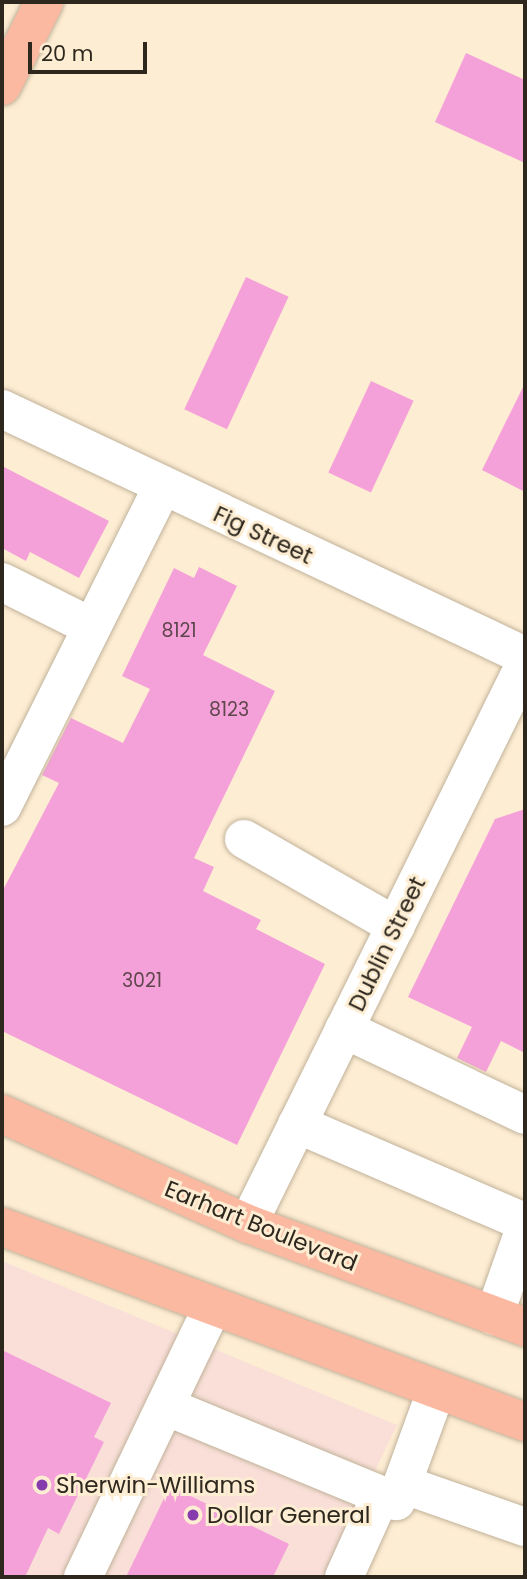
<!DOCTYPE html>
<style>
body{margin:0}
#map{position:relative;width:527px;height:1579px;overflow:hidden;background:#fdedd3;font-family:Poppins,sans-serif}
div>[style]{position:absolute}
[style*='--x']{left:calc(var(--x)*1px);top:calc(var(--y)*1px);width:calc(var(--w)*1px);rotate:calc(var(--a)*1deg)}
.commercial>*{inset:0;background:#f9dfd8}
.building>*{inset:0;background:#f5a1d9;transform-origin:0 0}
.roads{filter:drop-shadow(0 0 2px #c1b29a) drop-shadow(0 0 2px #c1b29a)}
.minor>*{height:38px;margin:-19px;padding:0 19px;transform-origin:19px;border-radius:19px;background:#fff}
.major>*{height:38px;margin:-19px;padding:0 19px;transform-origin:19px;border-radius:19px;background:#fbb9a2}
.dots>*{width:19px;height:19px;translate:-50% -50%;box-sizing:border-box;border:4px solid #fdedd3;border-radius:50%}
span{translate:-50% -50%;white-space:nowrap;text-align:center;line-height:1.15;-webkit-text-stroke:6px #fdedd3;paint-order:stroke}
.number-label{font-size:19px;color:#5f464c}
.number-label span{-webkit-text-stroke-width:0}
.street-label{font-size:23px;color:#2d271d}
.poi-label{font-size:23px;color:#2d271d}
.left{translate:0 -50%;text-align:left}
.frame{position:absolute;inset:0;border:4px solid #2d271d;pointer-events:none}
.scale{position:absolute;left:28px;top:42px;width:119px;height:32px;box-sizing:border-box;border:4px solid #2d271d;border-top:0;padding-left:9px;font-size:21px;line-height:24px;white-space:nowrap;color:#2d271d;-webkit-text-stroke:5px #fdedd3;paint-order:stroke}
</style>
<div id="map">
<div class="commercial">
<div style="clip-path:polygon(2px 1261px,397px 1425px,324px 1577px,2px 1577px)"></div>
</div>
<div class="building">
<div style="clip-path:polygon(466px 53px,525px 80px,525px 163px,435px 122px)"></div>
<div style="left:246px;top:277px;width:47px;height:146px;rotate:25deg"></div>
<div style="left:371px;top:381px;width:47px;height:101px;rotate:25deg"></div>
<div style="clip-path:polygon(525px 383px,525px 492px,482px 470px)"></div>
<div style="clip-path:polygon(2px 466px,109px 521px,79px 578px,30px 552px,26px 561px,2px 548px)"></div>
<div style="clip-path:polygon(199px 567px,237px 586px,203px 655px,275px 691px,194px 858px,214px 867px,203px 891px,261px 920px,256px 929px,325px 964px,237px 1145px,2px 1031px,2px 892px,59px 783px,42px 775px,71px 718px,123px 743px,150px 689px,122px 676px,174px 568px,194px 578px)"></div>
<div style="clip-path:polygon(525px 809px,525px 1053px,501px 1041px,486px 1072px,457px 1058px,472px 1027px,408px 997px,495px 819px)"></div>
<div style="clip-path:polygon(2px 1350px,111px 1403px,94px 1437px,104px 1442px,59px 1534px,48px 1528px,25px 1577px,2px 1577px)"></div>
<div style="clip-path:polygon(170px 1486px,289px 1544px,273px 1577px,126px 1577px)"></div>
</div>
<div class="roads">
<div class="minor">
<div style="--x:2;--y:409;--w:578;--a:25.28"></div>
<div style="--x:2;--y:582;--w:96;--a:26.6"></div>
<div style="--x:2;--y:807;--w:357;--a:-63.4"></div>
<div style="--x:244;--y:839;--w:175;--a:29.8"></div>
<div style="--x:344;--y:1029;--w:200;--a:25.4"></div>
<div style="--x:297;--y:1124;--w:248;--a:23.3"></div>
<div style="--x:248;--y:1224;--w:625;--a:-63.68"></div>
<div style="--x:494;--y:1316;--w:93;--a:-70.6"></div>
<div style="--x:165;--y:1406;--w:250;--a:22.4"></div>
<div style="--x:396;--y:1501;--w:117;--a:-70"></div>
<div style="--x:402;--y:1484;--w:130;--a:19.3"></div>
<div style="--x:83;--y:1577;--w:296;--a:-64.4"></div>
<div style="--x:344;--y:1577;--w:90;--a:-65.7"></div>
</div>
<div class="major">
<div style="--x:2;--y:86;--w:94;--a:-63.4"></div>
<div style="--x:2;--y:1114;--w:269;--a:24.1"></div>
<div style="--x:248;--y:1224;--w:296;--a:20.4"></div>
<div style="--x:2;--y:1227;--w:558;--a:20.45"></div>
</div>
</div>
<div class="dots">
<div style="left:42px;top:1485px;background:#873cad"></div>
<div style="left:193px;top:1515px;background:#873cad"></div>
</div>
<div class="number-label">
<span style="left:179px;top:631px">8121</span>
<span style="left:229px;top:710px">8123</span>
<span style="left:142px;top:981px">3021</span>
</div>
<div class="street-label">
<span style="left:263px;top:535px;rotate:25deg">Fig Street</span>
<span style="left:387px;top:944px;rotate:-64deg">Dublin Street</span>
<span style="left:261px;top:1226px;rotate:22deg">Earhart Boulevard</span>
</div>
<div class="poi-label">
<span class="left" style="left:56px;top:1485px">Sherwin-Williams</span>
<span class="left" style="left:207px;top:1515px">Dollar General</span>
</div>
<div class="frame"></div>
<div class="scale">20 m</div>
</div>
